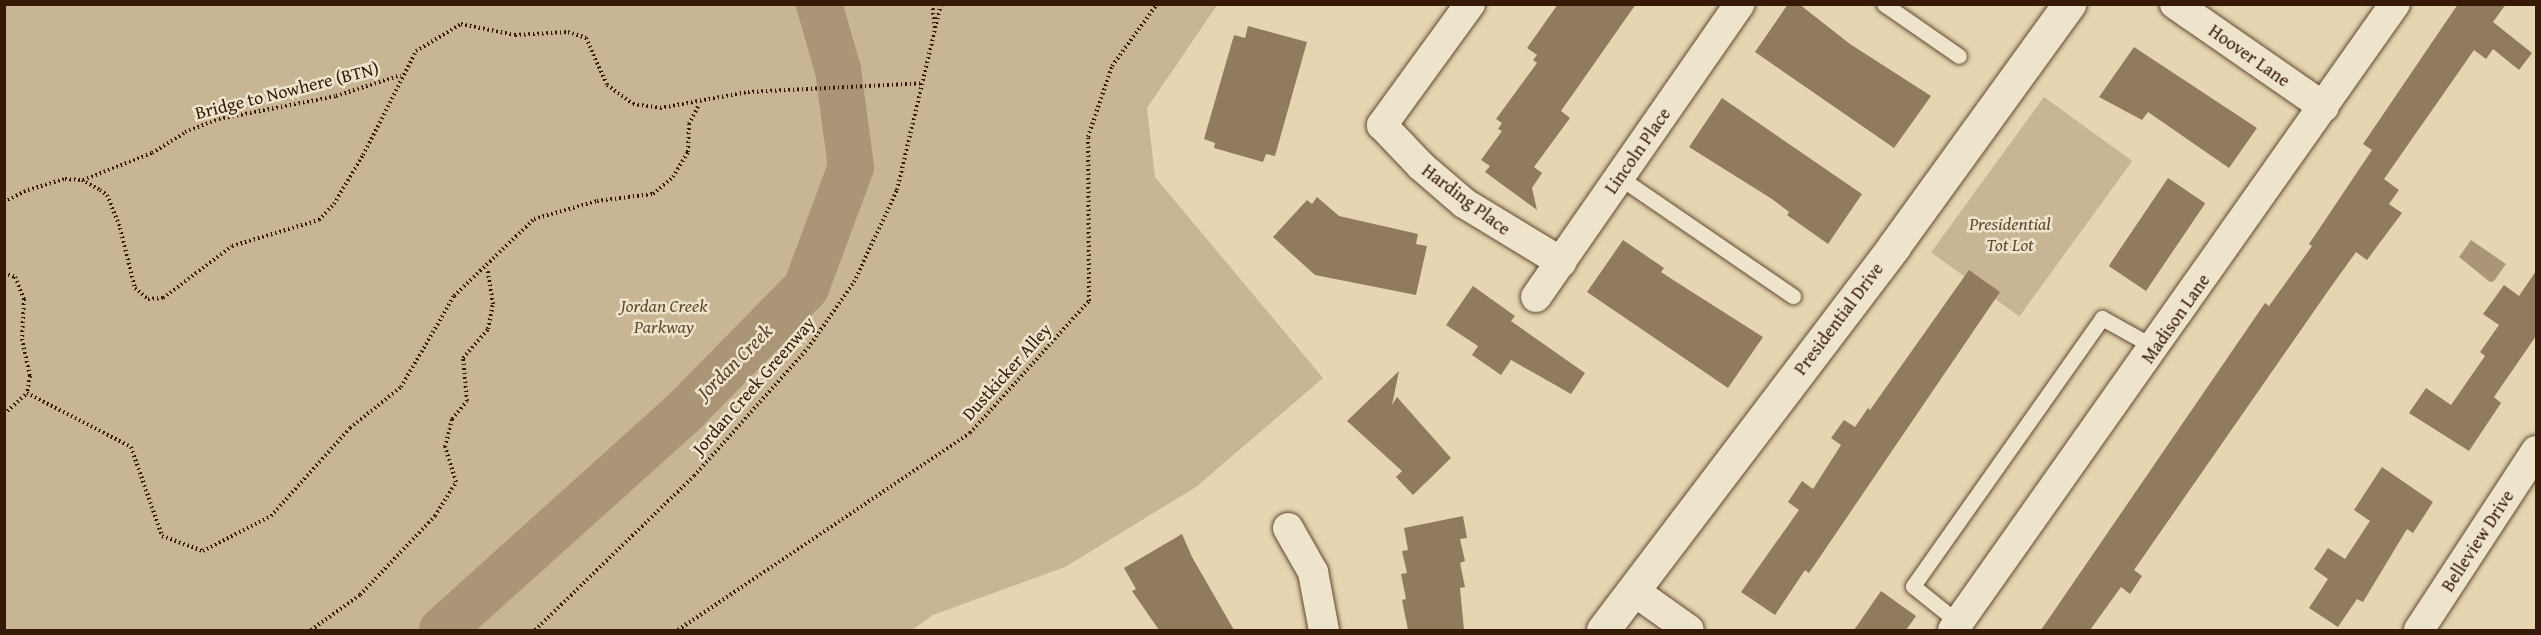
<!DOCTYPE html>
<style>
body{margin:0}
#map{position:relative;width:2541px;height:635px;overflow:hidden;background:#e5d5b0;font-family:"Gentium Book Plus",serif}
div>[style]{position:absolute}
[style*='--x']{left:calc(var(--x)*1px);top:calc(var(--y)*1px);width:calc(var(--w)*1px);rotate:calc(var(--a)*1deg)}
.green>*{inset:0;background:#c7b593;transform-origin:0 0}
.water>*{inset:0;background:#aa9577}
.river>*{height:46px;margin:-23px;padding:0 23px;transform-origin:23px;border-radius:23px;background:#aa9577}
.building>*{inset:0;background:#917b5f;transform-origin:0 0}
.path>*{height:4px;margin-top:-2px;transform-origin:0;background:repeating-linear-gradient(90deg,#361907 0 1.5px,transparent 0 4.5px)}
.roads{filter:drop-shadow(0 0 2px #624831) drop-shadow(0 0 2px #624831)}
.service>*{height:15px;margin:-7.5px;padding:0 7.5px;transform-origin:7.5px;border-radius:7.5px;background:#eee4cc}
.minor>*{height:30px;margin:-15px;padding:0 15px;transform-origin:15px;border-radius:15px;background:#eee4cc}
.tertiary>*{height:33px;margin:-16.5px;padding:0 16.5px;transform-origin:16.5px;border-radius:16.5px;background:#eee4cc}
span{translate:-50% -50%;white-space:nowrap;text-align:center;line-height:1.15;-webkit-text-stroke:5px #eee4cc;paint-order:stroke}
.street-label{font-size:18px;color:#361907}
.park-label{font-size:18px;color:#624831;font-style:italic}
.water-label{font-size:20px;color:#5f442e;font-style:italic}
.frame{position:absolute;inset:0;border:6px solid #361907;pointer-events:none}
</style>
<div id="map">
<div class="green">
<div style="clip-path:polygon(4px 5px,1217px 5px,1147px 108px,1155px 177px,1323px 378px,1196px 487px,1065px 567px,933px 615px,912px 630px,5px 630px)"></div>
<div style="left:2044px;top:97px;width:109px;height:192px;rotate:36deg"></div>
</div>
<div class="water">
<div style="clip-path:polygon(2471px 240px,2506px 264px,2494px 281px,2490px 282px,2459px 257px)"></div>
</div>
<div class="river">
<div style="--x:442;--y:630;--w:329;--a:-42"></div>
<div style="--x:686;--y:410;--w:171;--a:-45.5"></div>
<div style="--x:806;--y:288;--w:129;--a:-69.6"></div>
<div style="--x:851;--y:167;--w:98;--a:-97.6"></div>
<div style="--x:838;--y:70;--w:69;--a:-106.1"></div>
</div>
<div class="building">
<div style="clip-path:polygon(1558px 4px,1636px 4px,1561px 111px,1570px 118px,1534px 167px,1542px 173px,1532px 188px,1537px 210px,1485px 172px,1490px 166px,1481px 160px,1502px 131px,1498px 129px,1502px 123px,1496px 119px,1537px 63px,1533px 60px,1537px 55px,1527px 48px)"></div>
<div style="clip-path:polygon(1788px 4px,1799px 4px,1850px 44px,1931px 96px,1894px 148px,1755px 52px)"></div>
<div style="clip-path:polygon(2458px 4px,2506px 4px,2493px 22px,2532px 53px,2519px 70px,2493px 49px,2486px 59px,2474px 50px,2384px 179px,2399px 190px,2389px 204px,2402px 213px,2367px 260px,2356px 252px,2328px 291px,2134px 570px,2142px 576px,2130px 594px,2121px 587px,2090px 630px,2041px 630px,2265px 303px,2269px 306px,2312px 246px,2309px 244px,2372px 150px,2363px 144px)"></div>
<div style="clip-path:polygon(1248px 26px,1307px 42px,1275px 156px,1266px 154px,1263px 162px,1214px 148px,1215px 143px,1204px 139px,1234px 35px,1245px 38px)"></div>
<div style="clip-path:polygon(2134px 47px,2257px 128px,2229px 168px,2148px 112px,2142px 120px,2099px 97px)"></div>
<div style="clip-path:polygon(1722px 98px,1862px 194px,1828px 244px,1787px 215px,1789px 212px,1772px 199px,1689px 147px)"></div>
<div style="left:2168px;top:178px;width:45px;height:106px;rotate:34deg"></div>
<div style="clip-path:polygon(1317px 197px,1339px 216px,1418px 234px,1416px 244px,1427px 246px,1416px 295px,1315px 275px,1273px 237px,1307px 200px,1312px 204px)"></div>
<div style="clip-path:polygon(1623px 240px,1664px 268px,1661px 272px,1681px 285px,1763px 337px,1728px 388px,1587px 292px)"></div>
<div style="clip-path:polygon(1969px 270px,2000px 292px,1809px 573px,1805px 570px,1775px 615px,1741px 592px,1799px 510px,1788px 502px,1802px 481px,1813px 489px,1841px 445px,1831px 438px,1844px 420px,1855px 427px,1868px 408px,1870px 410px)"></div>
<div style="clip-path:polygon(2536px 271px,2536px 336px,2494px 397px,2501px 403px,2469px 451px,2409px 413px,2426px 388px,2451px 405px,2485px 356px,2480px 352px,2499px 325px,2483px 314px,2504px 285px,2519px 296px)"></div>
<div style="clip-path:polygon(1473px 286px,1515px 316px,1511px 321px,1585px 373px,1571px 394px,1511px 360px,1501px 375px,1472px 355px,1478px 346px,1446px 325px)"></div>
<div style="clip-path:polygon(1399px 371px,1392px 405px,1397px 397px,1451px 458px,1413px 495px,1396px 477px,1402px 471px,1347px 421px)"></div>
<div style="clip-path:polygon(2382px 467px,2433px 502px,2413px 533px,2407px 529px,2363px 602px,2357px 599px,2338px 627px,2309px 608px,2328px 579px,2314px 569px,2328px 548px,2345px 559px,2370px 521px,2354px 510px)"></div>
<div style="clip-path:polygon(1463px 516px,1467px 538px,1460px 539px,1465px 561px,1460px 563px,1465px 587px,1460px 588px,1464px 630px,1408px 630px,1402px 600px,1406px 599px,1401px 574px,1407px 573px,1402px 551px,1408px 550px,1404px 528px)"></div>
<div style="clip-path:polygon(1182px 534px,1192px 557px,1234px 630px,1159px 630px,1132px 591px,1136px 589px,1124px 568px)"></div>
<div style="clip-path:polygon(1881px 591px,1916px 616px,1906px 630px,1854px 630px)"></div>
</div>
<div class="path">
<div style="--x:932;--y:4;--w:24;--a:83"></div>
<div style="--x:83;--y:180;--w:74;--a:-21.4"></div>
<div style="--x:152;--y:153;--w:39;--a:-32"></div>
<div style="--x:185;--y:132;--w:36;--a:-21"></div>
<div style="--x:219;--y:119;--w:119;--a:-11.1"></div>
<div style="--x:336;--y:96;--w:68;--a:-17.9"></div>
<div style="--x:4;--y:202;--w:27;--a:-27"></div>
<div style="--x:28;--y:190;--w:39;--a:-17"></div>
<div style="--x:65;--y:179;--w:17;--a:3"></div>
<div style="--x:82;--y:180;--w:21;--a:29"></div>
<div style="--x:100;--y:190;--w:9;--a:36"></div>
<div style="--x:107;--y:195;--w:35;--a:68"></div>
<div style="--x:120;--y:228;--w:62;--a:76"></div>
<div style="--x:135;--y:288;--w:17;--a:40"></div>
<div style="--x:148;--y:299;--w:15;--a:-4"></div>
<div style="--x:163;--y:298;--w:86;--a:-37"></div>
<div style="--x:232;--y:246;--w:91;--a:-16.6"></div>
<div style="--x:319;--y:220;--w:22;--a:-47"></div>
<div style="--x:334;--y:204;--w:57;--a:-59.4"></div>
<div style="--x:363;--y:155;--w:117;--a:-63"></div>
<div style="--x:416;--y:51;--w:52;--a:-31"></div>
<div style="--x:461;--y:24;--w:55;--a:11.5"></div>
<div style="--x:515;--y:35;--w:53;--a:-3.2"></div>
<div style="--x:568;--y:32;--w:19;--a:18"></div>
<div style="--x:586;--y:38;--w:51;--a:65.9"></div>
<div style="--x:607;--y:85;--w:32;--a:36"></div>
<div style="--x:633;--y:104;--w:27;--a:8"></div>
<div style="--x:660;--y:108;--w:89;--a:-10.3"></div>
<div style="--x:748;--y:92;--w:175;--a:-2.9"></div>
<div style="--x:4;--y:273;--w:12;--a:20"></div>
<div style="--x:15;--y:277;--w:24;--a:68"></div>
<div style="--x:24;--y:299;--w:40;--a:92.9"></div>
<div style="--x:22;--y:339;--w:38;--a:78"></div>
<div style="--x:30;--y:376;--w:17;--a:100"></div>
<div style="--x:4;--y:414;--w:31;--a:-42"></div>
<div style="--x:27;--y:393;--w:117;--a:27.4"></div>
<div style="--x:131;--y:447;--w:94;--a:70.8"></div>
<div style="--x:162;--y:536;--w:44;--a:20.1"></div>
<div style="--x:203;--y:551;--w:76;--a:-27.2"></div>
<div style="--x:271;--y:516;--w:118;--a:-48.1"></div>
<div style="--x:350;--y:428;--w:65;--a:-38.8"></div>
<div style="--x:401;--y:387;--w:105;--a:-59.8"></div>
<div style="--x:454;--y:296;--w:111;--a:-43.9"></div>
<div style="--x:534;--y:219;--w:66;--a:-15.9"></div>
<div style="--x:597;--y:201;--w:56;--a:-7.1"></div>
<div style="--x:653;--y:194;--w:26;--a:-40"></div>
<div style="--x:673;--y:177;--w:29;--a:-59"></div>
<div style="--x:688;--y:152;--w:28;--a:-88"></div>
<div style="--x:689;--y:124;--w:22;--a:-63"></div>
<div style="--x:311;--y:630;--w:60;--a:-35.5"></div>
<div style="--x:360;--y:595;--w:109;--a:-46.5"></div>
<div style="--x:435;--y:516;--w:40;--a:-58"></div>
<div style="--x:456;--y:482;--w:37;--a:-107"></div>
<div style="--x:445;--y:447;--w:29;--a:-76"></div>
<div style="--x:452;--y:419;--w:23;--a:-50"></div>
<div style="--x:467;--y:401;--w:43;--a:-95.3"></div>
<div style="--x:463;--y:358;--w:38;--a:-49"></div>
<div style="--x:488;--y:329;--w:25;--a:-79"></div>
<div style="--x:493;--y:304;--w:36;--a:-99"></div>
<div style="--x:535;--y:630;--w:221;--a:-44.1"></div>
<div style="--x:694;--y:476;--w:171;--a:-48.3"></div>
<div style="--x:808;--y:348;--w:80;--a:-55.1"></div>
<div style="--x:854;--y:282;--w:102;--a:-64.9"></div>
<div style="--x:897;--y:190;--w:191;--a:-76.7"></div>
<div style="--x:678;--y:630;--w:352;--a:-34"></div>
<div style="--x:970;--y:433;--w:178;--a:-48"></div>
<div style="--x:1089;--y:301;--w:164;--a:-90.3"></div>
<div style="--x:1088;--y:137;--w:75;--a:-71.3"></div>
<div style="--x:1112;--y:66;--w:77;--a:-54"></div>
</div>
<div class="roads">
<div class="service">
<div style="--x:1884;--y:4;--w:91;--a:34.7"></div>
<div style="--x:1619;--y:177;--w:211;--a:34.4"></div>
<div style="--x:1959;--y:623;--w:59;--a:-141.2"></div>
<div style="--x:1913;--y:586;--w:328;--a:-54.8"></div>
<div style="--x:2102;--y:318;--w:62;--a:29.1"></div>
</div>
<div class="minor">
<div style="--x:1470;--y:4;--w:150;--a:126"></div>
<div style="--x:1382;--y:125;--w:57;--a:46.4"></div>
<div style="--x:1421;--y:166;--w:57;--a:40.7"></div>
<div style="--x:1464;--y:203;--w:114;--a:31.3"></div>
<div style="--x:2175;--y:4;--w:181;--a:34.7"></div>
<div style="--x:1536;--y:297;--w:357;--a:-55.2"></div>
<div style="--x:1288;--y:528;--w:51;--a:60.4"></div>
<div style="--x:1313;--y:572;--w:59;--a:79.3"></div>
<div style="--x:1634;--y:591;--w:67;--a:35.3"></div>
<div style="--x:1953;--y:630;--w:766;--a:-54.78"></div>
<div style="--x:2419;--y:630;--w:214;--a:-56.8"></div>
</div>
<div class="tertiary">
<div style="--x:1603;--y:630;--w:482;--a:-52.8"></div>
<div style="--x:1894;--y:246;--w:299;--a:-54.1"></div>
</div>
</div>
<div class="street-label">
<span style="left:2249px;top:56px;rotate:35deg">Hoover Lane</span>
<span style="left:287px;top:91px;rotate:-14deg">Bridge to Nowhere (BTN)</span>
<span style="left:1638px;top:151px;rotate:-55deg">Lincoln Place</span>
<span style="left:1466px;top:200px;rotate:37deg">Harding Place</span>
<span style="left:1839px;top:319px;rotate:-53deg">Presidential Drive</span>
<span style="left:2176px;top:319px;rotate:-55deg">Madison Lane</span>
<span style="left:1007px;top:372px;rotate:-48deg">Dustkicker Alley</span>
<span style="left:754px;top:386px;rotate:-49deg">Jordan Creek Greenway</span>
<span style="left:2478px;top:541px;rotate:-57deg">Belleview Drive</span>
</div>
<div class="park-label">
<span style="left:2010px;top:235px">Presidential<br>Tot Lot</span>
<span style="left:664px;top:317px">Jordan Creek<br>Parkway</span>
</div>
<div class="water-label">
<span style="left:734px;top:361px;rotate:-45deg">Jordan Creek</span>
</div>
<div class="frame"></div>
</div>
